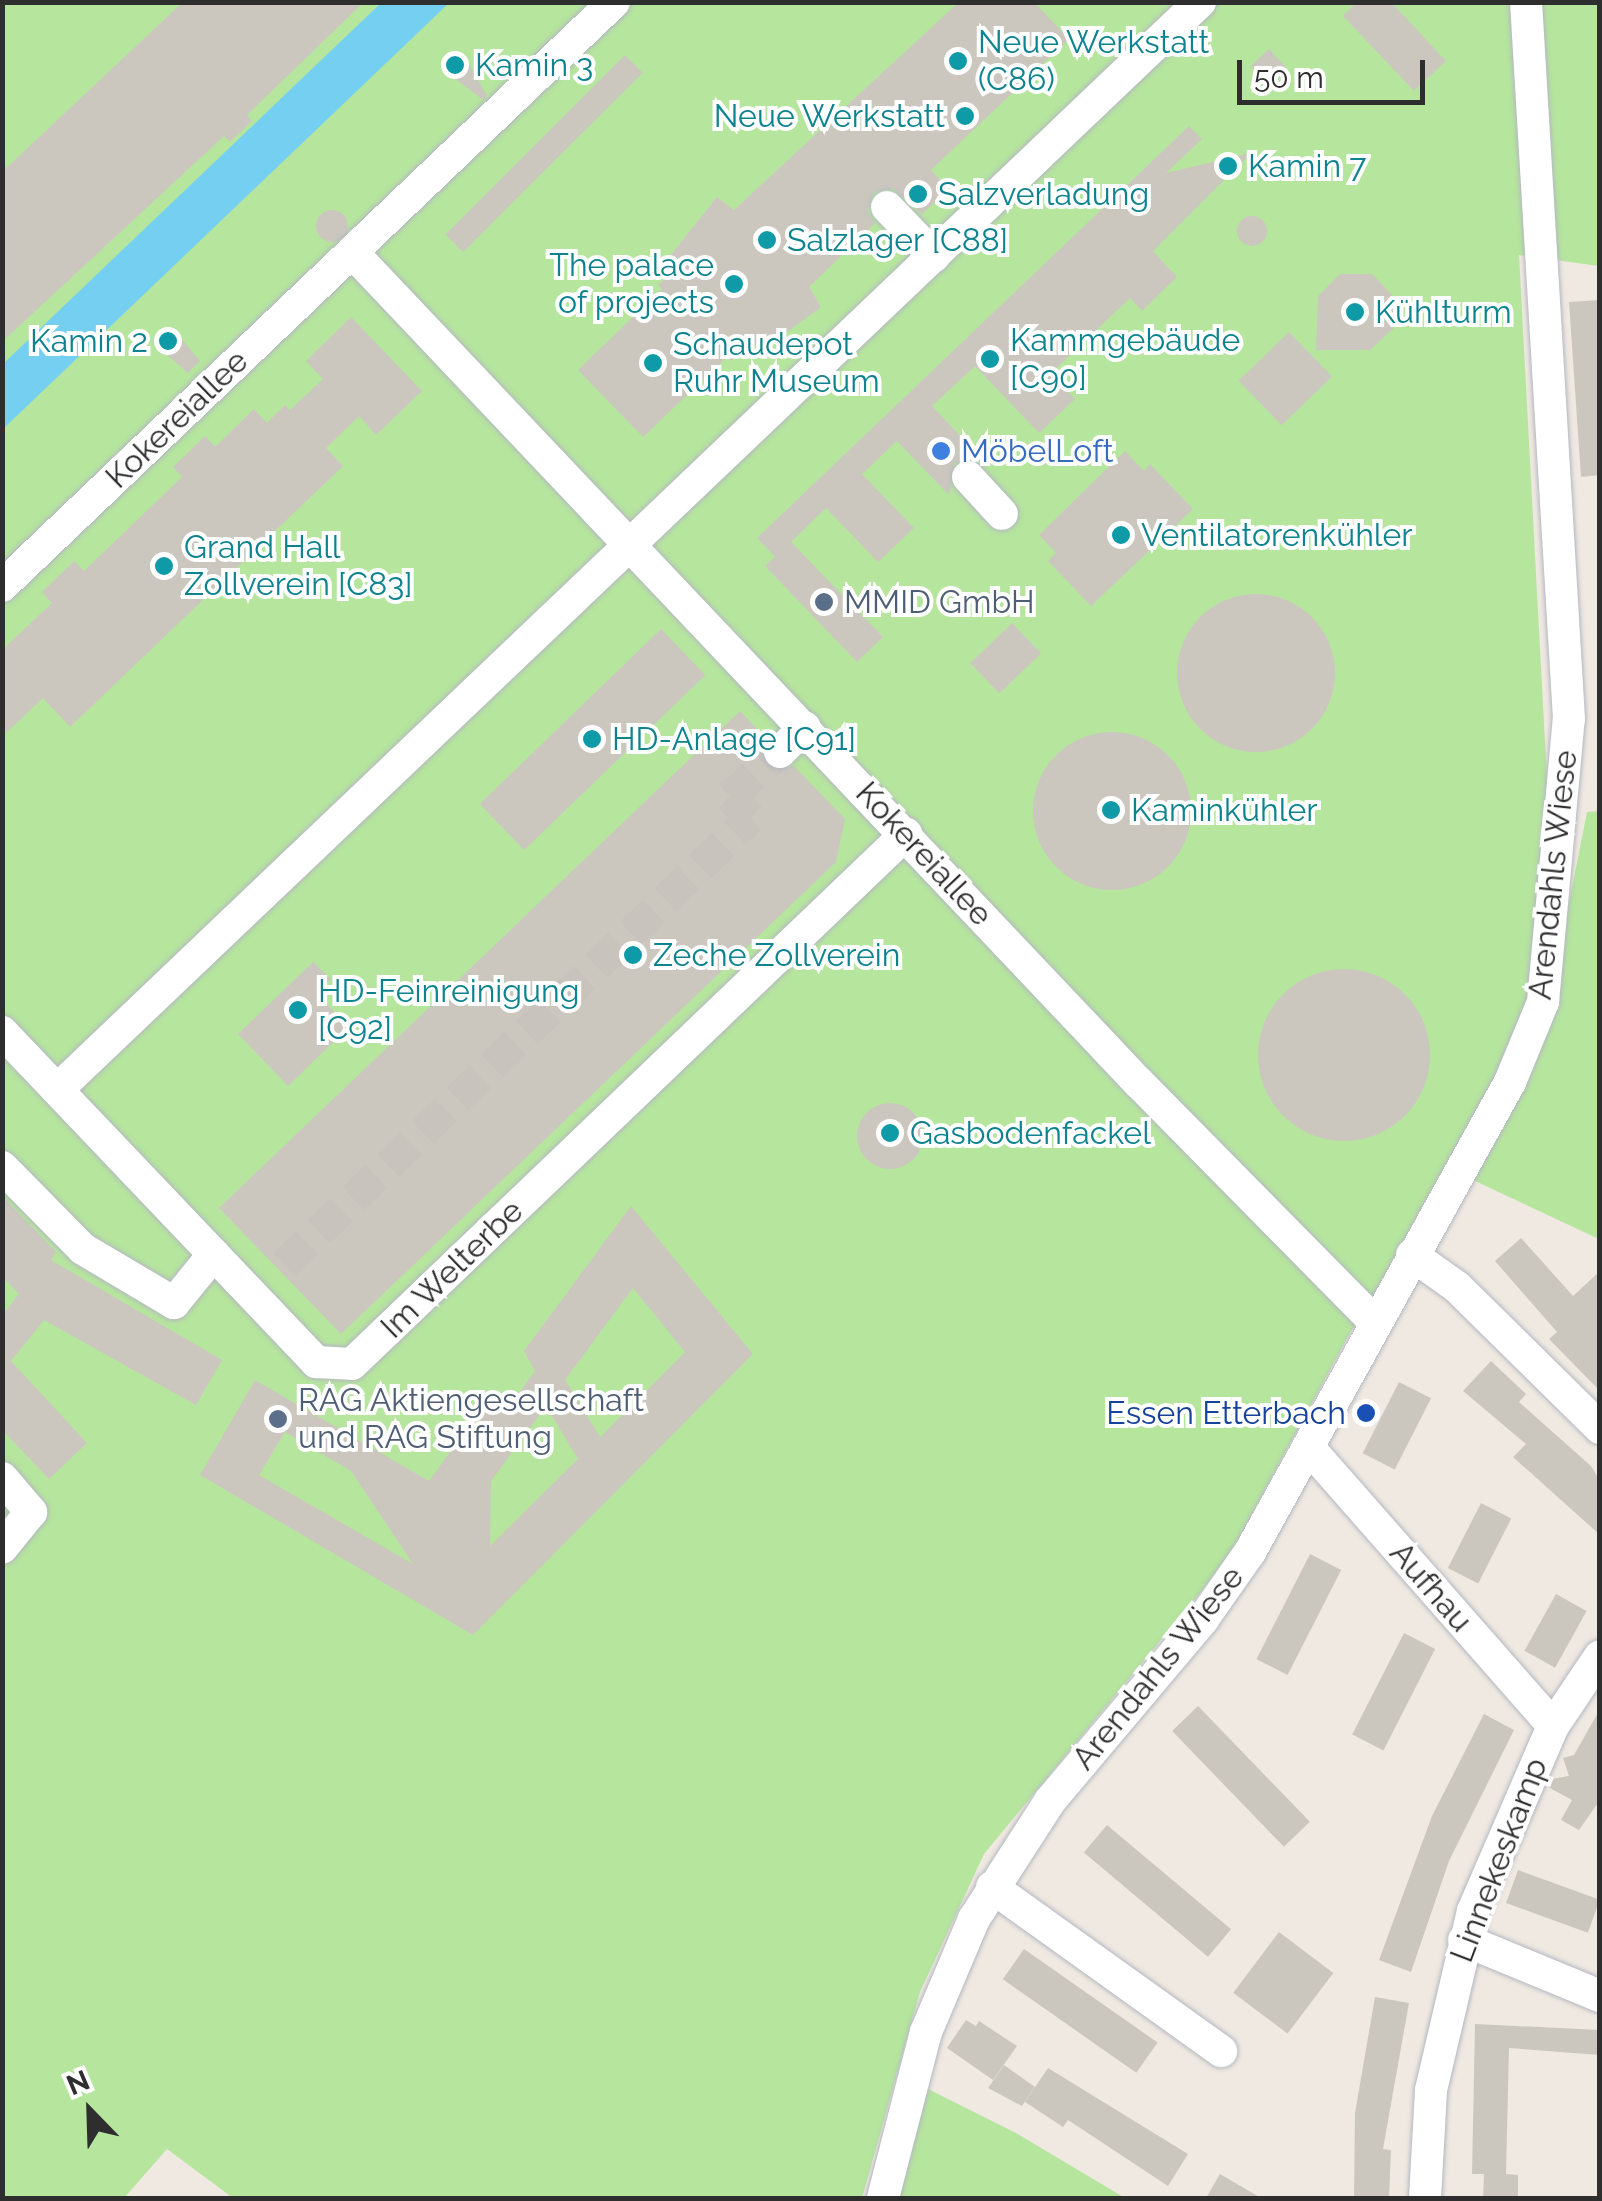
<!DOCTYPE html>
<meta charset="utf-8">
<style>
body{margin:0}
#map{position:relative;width:1602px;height:2201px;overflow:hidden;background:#efe9e1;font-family:Raleway,sans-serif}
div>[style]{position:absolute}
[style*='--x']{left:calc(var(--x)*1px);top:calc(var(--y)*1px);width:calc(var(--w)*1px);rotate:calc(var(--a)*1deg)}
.green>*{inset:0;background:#b6e59e}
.water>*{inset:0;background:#75cff0}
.building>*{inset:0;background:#cbc7bf;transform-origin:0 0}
.round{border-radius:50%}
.minor-tunnel>*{height:32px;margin-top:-16px;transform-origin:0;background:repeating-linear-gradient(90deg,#c8c4bd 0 32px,transparent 0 48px)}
.roads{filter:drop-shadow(0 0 2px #b4b7c1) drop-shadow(0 0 2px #b4b7c1)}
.minor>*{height:32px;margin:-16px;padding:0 16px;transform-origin:16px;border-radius:16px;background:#fff}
.dots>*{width:28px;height:28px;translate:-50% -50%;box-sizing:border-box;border:5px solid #fff;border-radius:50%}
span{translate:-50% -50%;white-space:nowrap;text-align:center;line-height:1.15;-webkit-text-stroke:8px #fff;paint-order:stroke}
.culture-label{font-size:32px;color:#0d838f}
.left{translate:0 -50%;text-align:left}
.right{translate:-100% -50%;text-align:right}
.street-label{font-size:32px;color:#2e2e2e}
.shop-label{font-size:32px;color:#366cbe}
.service-label{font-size:32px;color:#4e5e75}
.transit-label{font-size:32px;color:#164399}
.frame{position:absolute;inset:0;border:5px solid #2e2e2e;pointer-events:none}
.north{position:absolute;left:40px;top:2061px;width:100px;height:100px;-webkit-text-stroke:8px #fff;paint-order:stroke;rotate:337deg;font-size:28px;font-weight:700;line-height:40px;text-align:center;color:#2e2e2e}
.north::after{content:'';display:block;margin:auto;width:35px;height:45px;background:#2e2e2e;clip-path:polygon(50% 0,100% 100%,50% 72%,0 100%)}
.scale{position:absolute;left:1237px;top:60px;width:188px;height:45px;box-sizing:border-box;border:5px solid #2e2e2e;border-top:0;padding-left:12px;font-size:30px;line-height:35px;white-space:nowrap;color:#2e2e2e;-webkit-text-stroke:8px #fff;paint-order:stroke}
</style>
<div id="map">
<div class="green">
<div style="clip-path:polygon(2px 3px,1599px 3px,1599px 266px,1519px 255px,1549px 817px,1532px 1000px,1411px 1253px,1351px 1331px,1227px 1560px,984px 1854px,920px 1992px,862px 2198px,233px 2198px,167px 2149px,124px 2198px,3px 2198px)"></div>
<div style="clip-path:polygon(1599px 811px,1599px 1239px,1458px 1173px,1567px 913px,1587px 812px)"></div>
<div style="clip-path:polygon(920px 2085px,1016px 2133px,1125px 2198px,889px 2198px)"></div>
</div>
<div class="water">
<div style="clip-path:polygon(381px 3px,449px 3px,3px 429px,3px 364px)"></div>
</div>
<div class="building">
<div style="clip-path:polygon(183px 2px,364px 2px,247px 115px,252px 121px,236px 136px,230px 142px,224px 136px,2px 342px,2px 172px)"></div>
<div style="clip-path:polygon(959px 2px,1034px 2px,1069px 39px,931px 170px,949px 189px,922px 214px,893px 188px,874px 192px,867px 211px,875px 223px,809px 287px,821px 307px,761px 351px,753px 342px,731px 361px,727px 357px,643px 437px,578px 370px,662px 289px,658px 285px,679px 265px,670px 256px,717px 197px,734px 210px)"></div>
<div style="clip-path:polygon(1357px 2px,1391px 2px,1446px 61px,1414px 91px,1343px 16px)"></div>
<div style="left:1269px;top:49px;width:26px;height:25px;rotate:47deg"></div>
<div style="clip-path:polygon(454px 52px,465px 57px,487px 96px,483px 100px,444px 70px,443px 61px)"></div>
<div style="left:625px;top:55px;width:25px;height:254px;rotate:45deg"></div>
<div style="clip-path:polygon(1189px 126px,1202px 139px,1166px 173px,1251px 153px,1153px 251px,1177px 277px,1142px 311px,1130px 298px,1050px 374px,1075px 399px,1039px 433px,975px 366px,932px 406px,984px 461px,954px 463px,949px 495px,897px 441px,862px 474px,914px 528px,878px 562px,826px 508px,791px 542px,883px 637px,857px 662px,765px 566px,775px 557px,757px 538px)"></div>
<div class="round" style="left:316px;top:210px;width:32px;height:32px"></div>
<div class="round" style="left:1237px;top:216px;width:30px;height:30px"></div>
<div style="clip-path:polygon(1340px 274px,1372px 274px,1394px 297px,1393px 329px,1370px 350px,1316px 350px,1318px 296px)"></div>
<div style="clip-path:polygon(1600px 300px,1600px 475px,1581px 477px,1569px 302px)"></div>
<div style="clip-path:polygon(351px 317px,422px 391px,376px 435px,359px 416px,326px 448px,343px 466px,70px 727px,43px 698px,2px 737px,2px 650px,52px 603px,42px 592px,74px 561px,84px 571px,182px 477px,173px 467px,205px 436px,215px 447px,254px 409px,267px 423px,285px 405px,290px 410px,323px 379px,306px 361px)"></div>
<div style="clip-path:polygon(163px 331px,176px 332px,200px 361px,188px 373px,157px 346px)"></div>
<div style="left:1289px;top:332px;width:62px;height:70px;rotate:46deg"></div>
<div style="clip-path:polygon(1125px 451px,1144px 471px,1150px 464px,1193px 509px,1091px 606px,1048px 561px,1056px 553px,1039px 535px)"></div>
<div class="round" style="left:1177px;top:594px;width:158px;height:158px"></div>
<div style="left:1012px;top:623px;width:42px;height:58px;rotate:46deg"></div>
<div style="left:661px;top:629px;width:64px;height:252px;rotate:46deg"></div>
<div style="clip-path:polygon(740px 711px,766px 738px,761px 748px,765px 765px,776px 771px,794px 766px,845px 819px,836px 862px,341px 1334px,219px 1208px)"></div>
<div class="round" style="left:1033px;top:732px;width:158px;height:158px"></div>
<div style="clip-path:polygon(313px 962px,331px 979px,316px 993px,349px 1027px,288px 1086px,238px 1034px)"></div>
<div class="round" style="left:1258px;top:969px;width:172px;height:172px"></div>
<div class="round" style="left:857px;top:1103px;width:66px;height:66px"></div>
<div style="clip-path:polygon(2px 1196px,56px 1252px,51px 1260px,222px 1360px,196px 1405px,44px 1320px,11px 1361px,87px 1443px,49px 1479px,2px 1430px,2px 1315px,19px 1294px,2px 1276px)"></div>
<div style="clip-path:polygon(evenodd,631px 1206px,753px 1354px,473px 1635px,200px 1475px,255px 1380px,429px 1481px,494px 1392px,511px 1404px,535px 1371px,524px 1351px,631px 1206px,633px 1288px,685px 1352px,600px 1437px,565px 1380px,633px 1288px,631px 1206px,546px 1406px,578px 1459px,490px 1546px,491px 1481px,546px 1406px,631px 1206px,285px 1432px,351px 1471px,413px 1564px,259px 1475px,285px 1432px)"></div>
<div style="clip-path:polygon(1521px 1238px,1573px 1296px,1600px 1271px,1600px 1391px,1549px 1339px,1557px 1332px,1495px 1261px)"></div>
<div style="clip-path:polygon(1491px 1361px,1526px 1394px,1519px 1402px,1591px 1466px,1600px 1481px,1600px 1535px,1513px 1457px,1526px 1444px,1463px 1391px)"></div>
<div style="left:1399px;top:1382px;width:36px;height:80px;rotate:27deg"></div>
<div style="left:1481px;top:1503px;width:34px;height:73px;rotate:27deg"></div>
<div style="left:1310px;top:1554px;width:35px;height:118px;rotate:27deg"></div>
<div style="left:1556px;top:1594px;width:35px;height:65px;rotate:29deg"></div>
<div style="left:1404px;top:1633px;width:35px;height:114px;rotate:27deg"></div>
<div style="left:1198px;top:1706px;width:161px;height:36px;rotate:46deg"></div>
<div style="clip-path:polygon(1600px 1709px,1600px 1800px,1579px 1830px,1561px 1820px,1572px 1800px,1548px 1787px,1552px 1779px,1569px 1776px,1563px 1758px,1574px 1755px)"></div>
<div style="clip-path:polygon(1484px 1714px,1514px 1730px,1449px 1861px,1411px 1972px,1379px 1960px,1432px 1816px)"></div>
<div style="left:1107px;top:1825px;width:162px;height:36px;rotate:40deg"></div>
<div style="left:1518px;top:1870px;width:87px;height:35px;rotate:20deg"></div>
<div style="left:1279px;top:1932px;width:68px;height:76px;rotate:37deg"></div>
<div style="left:1024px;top:1949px;width:163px;height:37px;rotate:35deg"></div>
<div style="clip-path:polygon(1375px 1997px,1409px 2003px,1383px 2149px,1391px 2150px,1389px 2198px,1354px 2198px,1355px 2113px)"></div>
<div style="clip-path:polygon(966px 2020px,976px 2026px,979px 2021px,1017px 2046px,993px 2080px,947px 2048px)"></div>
<div style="clip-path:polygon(1475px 2024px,1600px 2030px,1600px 2055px,1509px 2048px,1506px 2174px,1518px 2175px,1518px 2198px,1483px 2198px,1484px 2174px,1472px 2174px)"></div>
<div style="clip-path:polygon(1004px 2065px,1035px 2087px,1022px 2106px,988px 2088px)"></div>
<div style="clip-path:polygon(1048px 2068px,1188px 2154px,1168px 2186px,1068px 2120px,1063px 2127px,1025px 2102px)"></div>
<div style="clip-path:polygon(1220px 2174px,1261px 2198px,1206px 2198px)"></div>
</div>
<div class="minor-tunnel">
<div style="--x:284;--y:1265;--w:646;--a:-43.75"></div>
<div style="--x:751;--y:818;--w:30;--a:-135"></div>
<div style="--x:730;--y:797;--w:67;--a:-42"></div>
</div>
<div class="roads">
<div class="minor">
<div style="--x:887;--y:207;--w:68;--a:46.2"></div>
<div style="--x:352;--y:252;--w:1145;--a:46.56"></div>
<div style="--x:1139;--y:1083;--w:337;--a:45.4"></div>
<div style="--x:968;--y:477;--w:50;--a:47.4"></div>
<div style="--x:2;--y:586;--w:846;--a:-43.66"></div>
<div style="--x:780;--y:752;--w:35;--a:-45"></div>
<div style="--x:2;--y:1032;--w:456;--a:46.4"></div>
<div style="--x:316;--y:1362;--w:36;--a:3"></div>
<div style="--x:352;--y:1364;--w:767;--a:-43.73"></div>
<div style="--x:58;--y:1089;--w:1577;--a:-43.59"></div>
<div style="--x:2;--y:1167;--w:115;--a:45.4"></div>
<div style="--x:83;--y:1249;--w:106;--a:30.7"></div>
<div style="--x:174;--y:1303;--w:63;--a:-50.8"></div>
<div style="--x:1412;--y:1255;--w:55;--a:35.4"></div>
<div style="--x:1457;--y:1287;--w:201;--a:44.6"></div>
<div style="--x:1310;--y:1449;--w:368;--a:48.7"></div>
<div style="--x:2;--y:1478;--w:45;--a:49.5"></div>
<div style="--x:31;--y:1512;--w:46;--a:128.9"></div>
<div style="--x:992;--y:1887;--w:282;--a:35.6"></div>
<div style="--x:1464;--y:1940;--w:147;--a:22.4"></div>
<div style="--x:883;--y:2198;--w:171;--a:-75.5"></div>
<div style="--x:926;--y:2032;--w:123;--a:-67"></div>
<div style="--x:974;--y:1919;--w:140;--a:-57.2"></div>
<div style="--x:1050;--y:1801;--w:238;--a:-49.9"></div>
<div style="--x:1203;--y:1619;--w:82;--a:-55"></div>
<div style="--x:1250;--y:1552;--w:537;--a:-61.05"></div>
<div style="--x:1510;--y:1082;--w:87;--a:-67.6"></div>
<div style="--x:1543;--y:1002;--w:284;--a:-84.8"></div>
<div style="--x:1569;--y:719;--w:718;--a:-93.43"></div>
<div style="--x:1425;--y:2198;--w:108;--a:-86.8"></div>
<div style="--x:1431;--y:2090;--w:184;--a:-76.8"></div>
<div style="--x:1473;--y:1911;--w:202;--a:-66.6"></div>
<div style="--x:1553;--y:1726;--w:84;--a:-56.1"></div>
</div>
</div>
<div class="dots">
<div style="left:958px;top:61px;background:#0f9aa8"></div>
<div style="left:455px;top:65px;background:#0f9aa8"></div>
<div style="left:965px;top:116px;background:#0f9aa8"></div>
<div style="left:1228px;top:166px;background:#0f9aa8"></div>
<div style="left:918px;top:194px;background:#0f9aa8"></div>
<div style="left:767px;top:240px;background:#0f9aa8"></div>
<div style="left:734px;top:284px;background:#0f9aa8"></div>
<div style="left:1355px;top:312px;background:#0f9aa8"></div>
<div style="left:168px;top:341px;background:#0f9aa8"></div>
<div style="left:990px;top:359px;background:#0f9aa8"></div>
<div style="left:653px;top:363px;background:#0f9aa8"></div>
<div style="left:941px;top:451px;background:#3f7fe0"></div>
<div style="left:1121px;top:535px;background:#0f9aa8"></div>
<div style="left:164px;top:566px;background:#0f9aa8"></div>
<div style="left:824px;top:602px;background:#5c6f8a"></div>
<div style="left:592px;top:739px;background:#0f9aa8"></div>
<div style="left:1111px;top:810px;background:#0f9aa8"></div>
<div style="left:633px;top:955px;background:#0f9aa8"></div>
<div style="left:298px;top:1010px;background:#0f9aa8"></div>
<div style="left:890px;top:1133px;background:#0f9aa8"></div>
<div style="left:1366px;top:1413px;background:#1a4fb4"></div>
<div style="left:278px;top:1419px;background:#5c6f8a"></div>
</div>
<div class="culture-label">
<span class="left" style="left:978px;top:61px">Neue Werkstatt<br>(C86)</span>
<span class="left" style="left:475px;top:65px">Kamin 3</span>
<span class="right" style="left:945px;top:116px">Neue Werkstatt</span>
<span class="left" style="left:1248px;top:166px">Kamin 7</span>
<span class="left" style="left:938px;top:194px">Salzverladung</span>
<span class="left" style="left:787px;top:240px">Salzlager [C88]</span>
<span class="right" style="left:714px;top:284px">The palace<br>of projects</span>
<span class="left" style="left:1375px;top:312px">Kühlturm</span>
<span class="right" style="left:148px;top:341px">Kamin 2</span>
<span class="left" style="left:1010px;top:359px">Kammgebäude<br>[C90]</span>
<span class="left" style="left:673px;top:363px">Schaudepot<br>Ruhr Museum</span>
<span class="left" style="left:1141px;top:535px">Ventilatorenkühler</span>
<span class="left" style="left:184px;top:566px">Grand Hall<br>Zollverein [C83]</span>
<span class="left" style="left:612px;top:739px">HD-Anlage [C91]</span>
<span class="left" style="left:1131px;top:810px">Kaminkühler</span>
<span class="left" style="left:653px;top:955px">Zeche Zollverein</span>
<span class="left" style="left:318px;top:1010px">HD-Feinreinigung<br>[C92]</span>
<span class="left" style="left:910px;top:1133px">Gasbodenfackel</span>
</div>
<div class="street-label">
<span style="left:177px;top:419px;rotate:-44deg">Kokereiallee</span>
<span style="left:924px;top:854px;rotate:47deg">Kokereiallee</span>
<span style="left:1553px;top:875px;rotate:-84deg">Arendahls Wiese</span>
<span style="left:452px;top:1269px;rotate:-44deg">Im Welterbe</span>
<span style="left:1431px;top:1587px;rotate:49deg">Aufhau</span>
<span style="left:1158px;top:1668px;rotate:-51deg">Arendahls Wiese</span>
<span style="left:1499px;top:1860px;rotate:-69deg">Linnekeskamp</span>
</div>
<div class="shop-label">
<span class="left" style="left:961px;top:451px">MöbelLoft</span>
</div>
<div class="service-label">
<span class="left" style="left:844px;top:602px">MMID GmbH</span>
<span class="left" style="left:298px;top:1419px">RAG Aktiengesellschaft<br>und RAG Stiftung</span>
</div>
<div class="transit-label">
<span class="right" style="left:1346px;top:1413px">Essen Etterbach</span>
</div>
<div class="frame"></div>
<div class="north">N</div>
<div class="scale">50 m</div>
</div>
